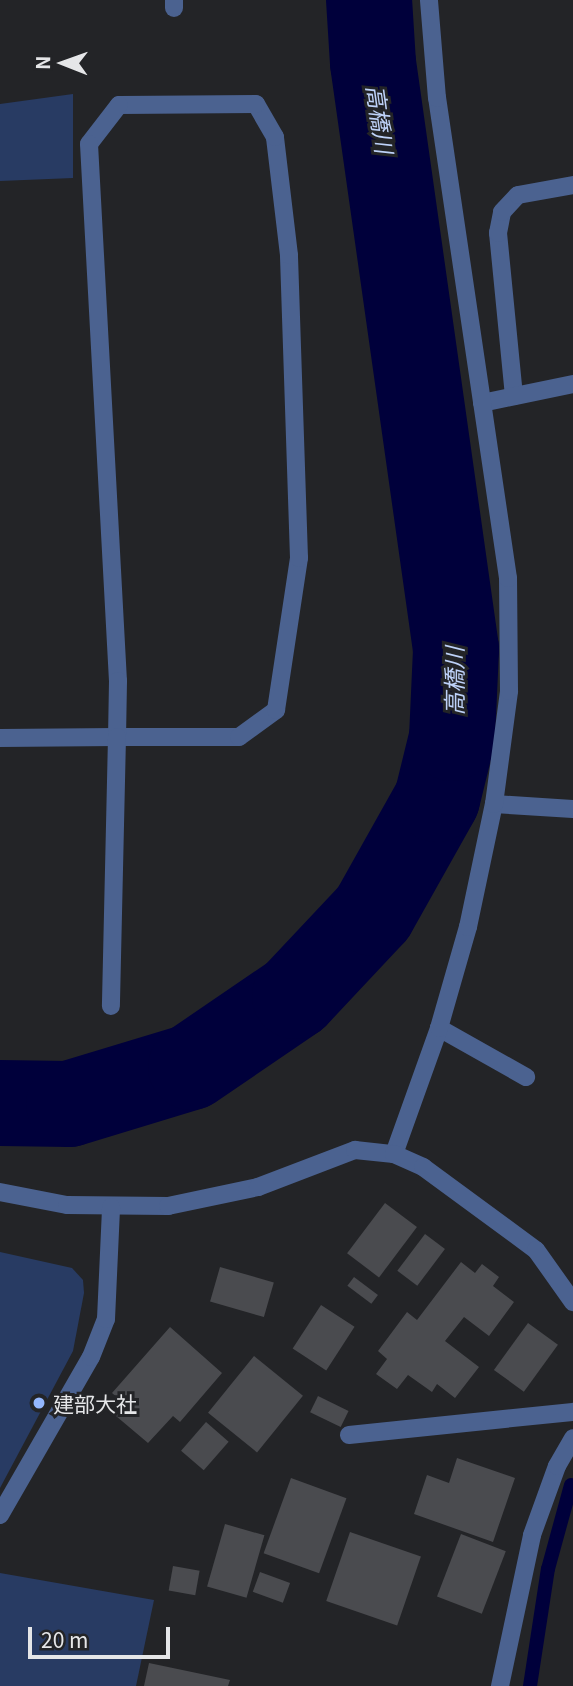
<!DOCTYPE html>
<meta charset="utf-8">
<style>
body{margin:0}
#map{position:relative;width:573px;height:1686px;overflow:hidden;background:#232427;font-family:Georgia,"Noto Sans JP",serif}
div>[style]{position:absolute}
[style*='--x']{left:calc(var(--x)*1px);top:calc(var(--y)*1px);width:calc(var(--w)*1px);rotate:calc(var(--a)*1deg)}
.green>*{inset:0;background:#283b63}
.stream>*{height:14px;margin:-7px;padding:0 7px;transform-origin:7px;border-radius:7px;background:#00003b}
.river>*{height:86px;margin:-43px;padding:0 43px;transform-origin:43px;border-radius:43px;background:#00003b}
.building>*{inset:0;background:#4a4b4f;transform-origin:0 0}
.minor>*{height:18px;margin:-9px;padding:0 9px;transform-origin:9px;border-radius:9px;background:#4b6290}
.dots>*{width:19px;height:19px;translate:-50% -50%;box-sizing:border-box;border:4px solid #232427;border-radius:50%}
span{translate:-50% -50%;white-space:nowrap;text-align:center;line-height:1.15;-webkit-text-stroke:6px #232427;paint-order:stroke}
.poi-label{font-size:21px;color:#e5e6e8}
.left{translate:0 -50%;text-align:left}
.water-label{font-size:23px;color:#bed2f9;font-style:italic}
.north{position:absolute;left:28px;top:28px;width:70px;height:70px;-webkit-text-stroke:5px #232427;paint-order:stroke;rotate:271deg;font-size:19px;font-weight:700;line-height:28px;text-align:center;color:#e5e6e8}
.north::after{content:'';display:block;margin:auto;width:24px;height:32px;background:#e5e6e8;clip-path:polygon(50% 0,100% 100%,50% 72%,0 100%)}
.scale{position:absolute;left:28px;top:1627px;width:142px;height:32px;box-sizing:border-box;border:4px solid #e5e6e8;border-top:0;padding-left:9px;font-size:21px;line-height:24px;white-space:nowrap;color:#e5e6e8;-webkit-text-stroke:5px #232427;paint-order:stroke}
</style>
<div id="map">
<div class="green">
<div style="clip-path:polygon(73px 94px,73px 178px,0 181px,0 104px)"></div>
<div style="clip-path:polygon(0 1252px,72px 1268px,83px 1280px,84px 1293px,73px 1351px,0 1488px)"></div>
<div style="clip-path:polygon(0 1573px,154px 1600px,136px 1686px,0 1686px)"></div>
</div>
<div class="stream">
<div style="--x:530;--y:1686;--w:118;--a:-81.3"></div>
<div style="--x:548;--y:1569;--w:87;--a:-74.7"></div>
</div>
<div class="river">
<div style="--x:0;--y:1103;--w:69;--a:0.8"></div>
<div style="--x:69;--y:1104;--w:127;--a:-16.9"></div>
<div style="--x:191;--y:1067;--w:126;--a:-34.3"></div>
<div style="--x:295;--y:996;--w:114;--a:-46.8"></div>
<div style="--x:373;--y:913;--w:131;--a:-60.7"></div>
<div style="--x:437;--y:799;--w:63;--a:-76.2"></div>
<div style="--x:452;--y:738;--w:89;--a:-87.4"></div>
<div style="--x:456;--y:649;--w:592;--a:-98.06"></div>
<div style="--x:373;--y:63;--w:63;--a:-93.6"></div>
</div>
<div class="building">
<div style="left:385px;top:1203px;width:40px;height:63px;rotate:37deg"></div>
<div style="left:425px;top:1234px;width:25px;height:46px;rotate:37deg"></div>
<div style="clip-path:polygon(461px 1262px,475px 1273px,482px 1264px,499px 1277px,493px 1286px,514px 1302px,489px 1336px,464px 1317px,445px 1341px,479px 1367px,455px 1398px,437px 1384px,432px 1392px,408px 1375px,397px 1389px,376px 1374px,387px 1359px,378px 1351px,407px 1312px,417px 1320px)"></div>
<div style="left:220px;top:1267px;width:56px;height:36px;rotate:16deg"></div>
<div style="left:354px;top:1277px;width:30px;height:11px;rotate:37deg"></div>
<div style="left:321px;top:1305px;width:40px;height:52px;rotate:33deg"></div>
<div style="left:528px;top:1323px;width:37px;height:58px;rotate:36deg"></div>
<div style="clip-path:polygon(170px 1327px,222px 1373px,180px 1422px,173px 1416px,148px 1443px,116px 1416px,125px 1404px,112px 1393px)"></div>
<div style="left:254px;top:1356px;width:63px;height:73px;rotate:39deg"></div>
<div style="left:318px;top:1396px;width:34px;height:18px;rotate:26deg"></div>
<div style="left:206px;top:1422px;width:30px;height:38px;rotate:41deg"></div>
<div style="clip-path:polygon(457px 1458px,515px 1478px,493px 1542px,414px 1514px,427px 1475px,449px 1483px)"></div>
<div style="left:291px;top:1478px;width:59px;height:80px;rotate:20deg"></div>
<div style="left:225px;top:1524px;width:41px;height:65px;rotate:16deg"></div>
<div style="left:350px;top:1532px;width:75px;height:73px;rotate:19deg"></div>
<div style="left:461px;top:1534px;width:48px;height:67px;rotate:21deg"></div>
<div style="left:173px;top:1566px;width:27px;height:25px;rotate:10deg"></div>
<div style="left:260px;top:1572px;width:32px;height:21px;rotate:20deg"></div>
<div style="clip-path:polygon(149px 1663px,230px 1680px,228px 1686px,144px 1686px)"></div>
</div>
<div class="minor">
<div style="--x:174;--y:0;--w:8;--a:90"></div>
<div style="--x:514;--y:396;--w:164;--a:-95.6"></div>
<div style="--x:498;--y:233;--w:21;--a:-79"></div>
<div style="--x:502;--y:212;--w:23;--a:-47"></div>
<div style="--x:518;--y:195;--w:56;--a:-10.3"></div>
<div style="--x:482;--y:403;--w:93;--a:-11.8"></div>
<div style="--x:0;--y:738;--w:117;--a:-0.5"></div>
<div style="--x:117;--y:737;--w:122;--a:0"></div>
<div style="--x:239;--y:737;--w:46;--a:-36.1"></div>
<div style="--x:276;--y:710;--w:154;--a:-81.4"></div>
<div style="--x:299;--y:558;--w:303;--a:-91.9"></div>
<div style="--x:289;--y:255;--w:119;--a:-96.8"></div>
<div style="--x:275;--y:137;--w:38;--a:-120"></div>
<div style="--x:256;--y:104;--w:137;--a:179.6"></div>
<div style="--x:119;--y:105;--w:49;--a:127.6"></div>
<div style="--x:89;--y:144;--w:538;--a:86.91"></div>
<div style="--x:118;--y:681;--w:56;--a:91"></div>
<div style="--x:117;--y:737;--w:269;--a:91.3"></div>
<div style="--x:494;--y:804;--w:79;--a:3.6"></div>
<div style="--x:439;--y:1028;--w:100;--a:29.4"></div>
<div style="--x:394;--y:1154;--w:134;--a:-70.3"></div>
<div style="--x:439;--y:1028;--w:105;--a:-74"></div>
<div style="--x:468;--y:927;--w:126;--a:-78.1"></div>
<div style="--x:494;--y:804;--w:114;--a:-82.4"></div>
<div style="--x:509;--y:691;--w:113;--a:-90.5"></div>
<div style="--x:508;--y:578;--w:485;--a:-98.4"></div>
<div style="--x:437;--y:98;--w:98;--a:-94.7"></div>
<div style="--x:0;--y:1192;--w:68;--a:11"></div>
<div style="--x:67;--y:1205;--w:101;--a:0.6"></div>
<div style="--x:168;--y:1206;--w:92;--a:-11.9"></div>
<div style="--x:258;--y:1187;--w:104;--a:-20.9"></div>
<div style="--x:355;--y:1150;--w:39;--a:6"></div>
<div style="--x:394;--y:1154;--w:32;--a:24"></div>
<div style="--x:423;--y:1167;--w:140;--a:36.3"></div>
<div style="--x:536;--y:1250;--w:64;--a:54.6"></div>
<div style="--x:349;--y:1435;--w:225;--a:-5.9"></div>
<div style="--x:0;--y:1515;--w:182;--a:-60.1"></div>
<div style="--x:91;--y:1357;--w:41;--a:-68.5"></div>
<div style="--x:106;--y:1319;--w:112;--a:-87.4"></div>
<div style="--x:500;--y:1686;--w:154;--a:-78"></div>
<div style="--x:532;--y:1535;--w:73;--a:-70.1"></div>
<div style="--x:557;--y:1466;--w:32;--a:-60"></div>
</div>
<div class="dots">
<div style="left:39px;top:1403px;background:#94b7fd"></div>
</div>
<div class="poi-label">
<span class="left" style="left:53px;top:1403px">建部大社</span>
</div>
<div class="water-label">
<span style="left:381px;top:119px;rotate:82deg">高橋川</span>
<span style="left:453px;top:681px;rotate:-90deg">高橋川</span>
</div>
<div class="north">N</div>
<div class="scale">20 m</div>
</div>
